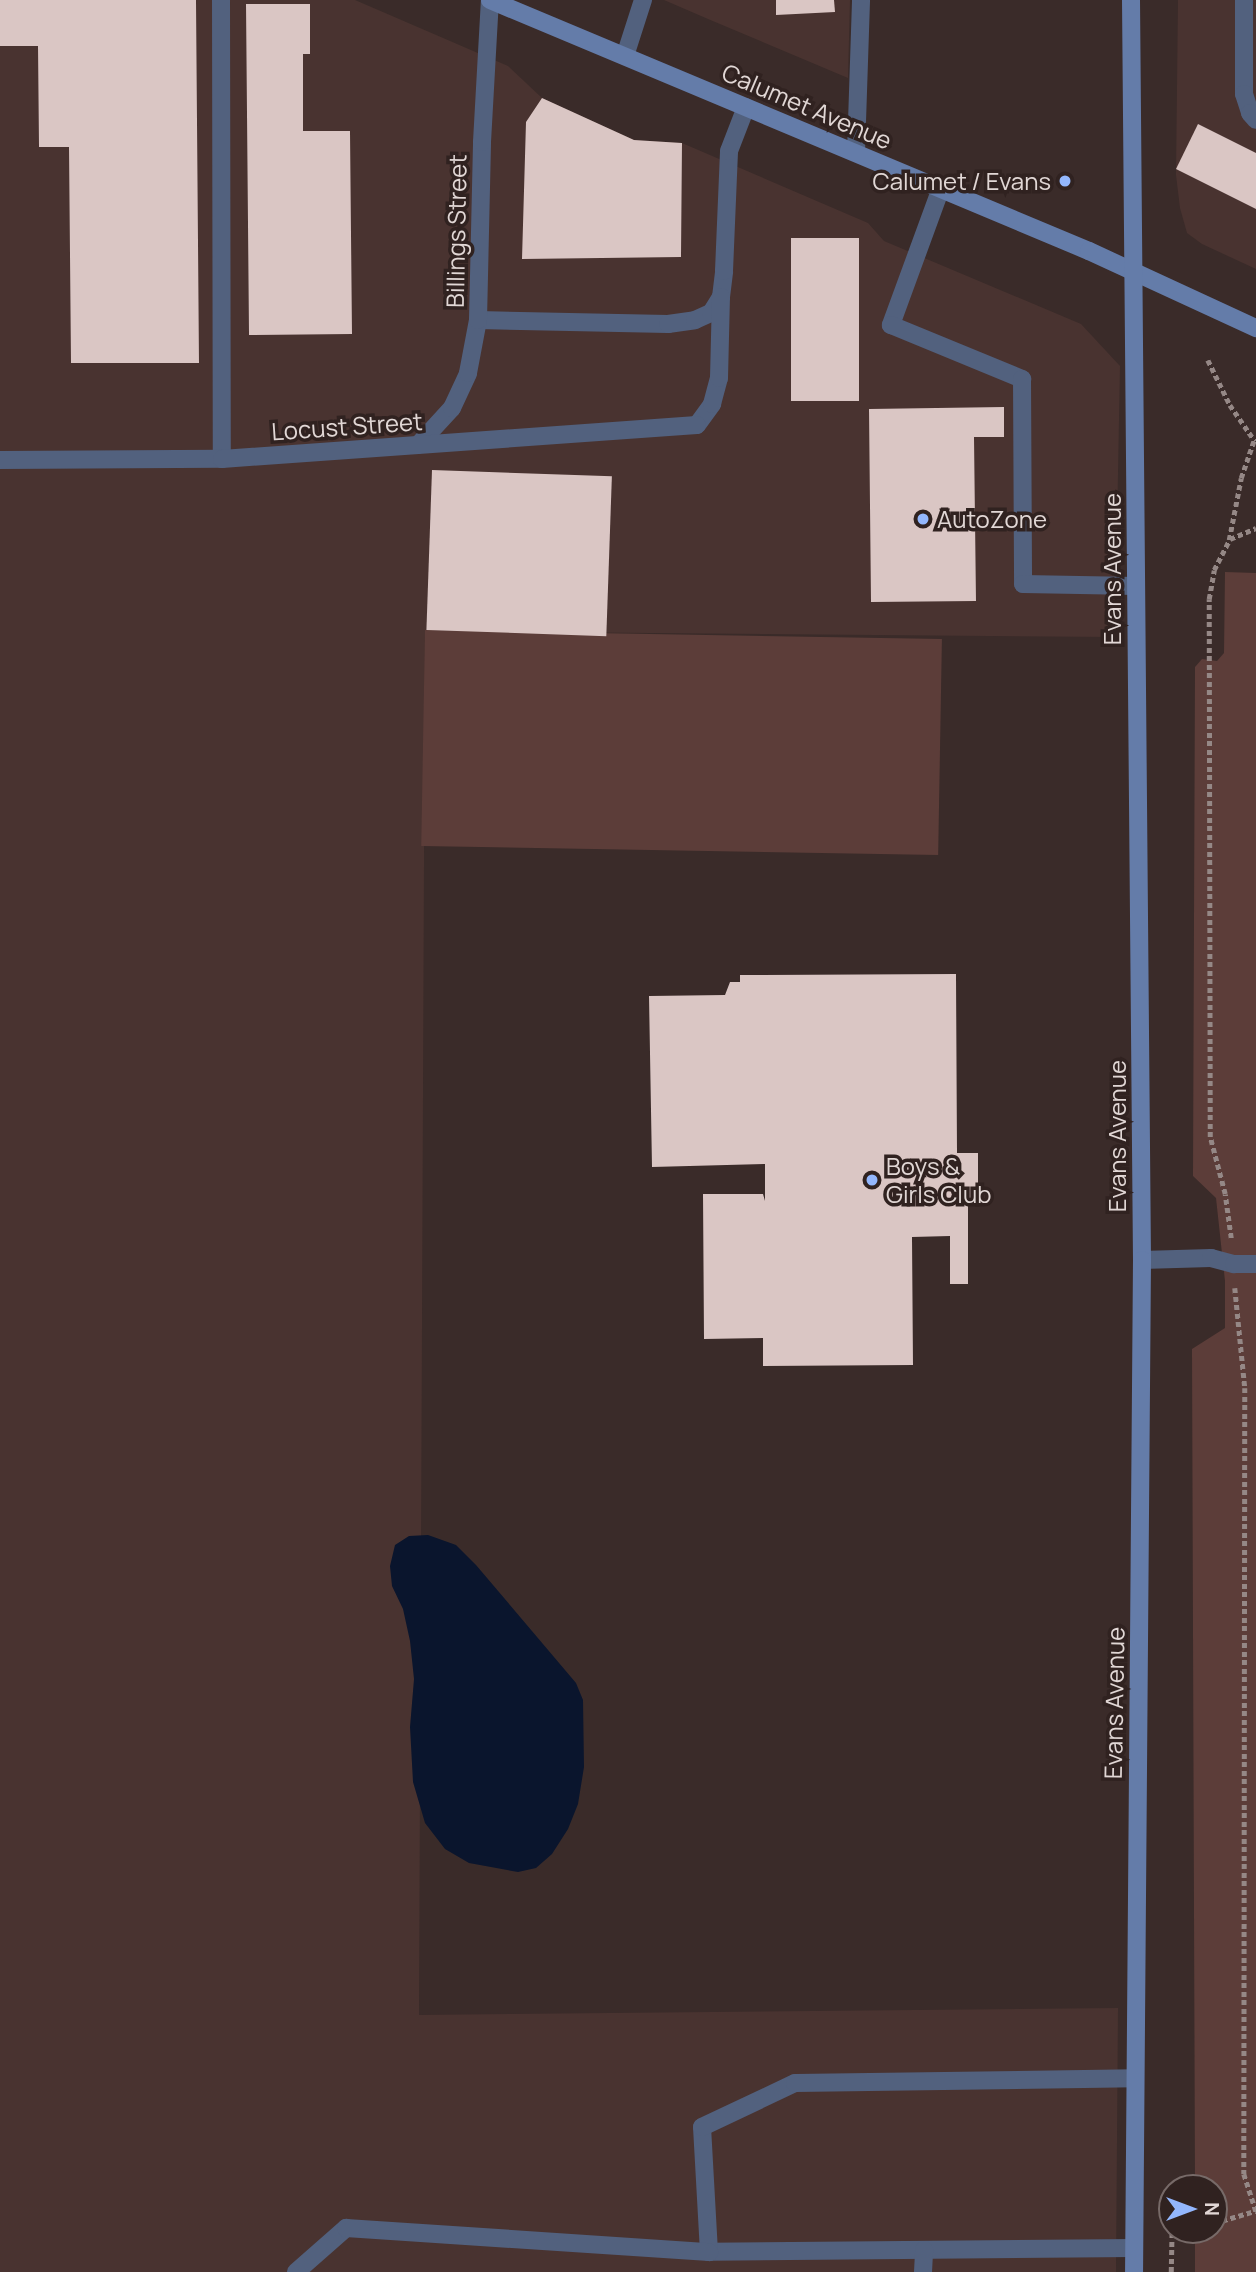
<!DOCTYPE html>
<style>
body{margin:0}
#map{position:relative;width:1256px;height:2272px;overflow:hidden;background:#3a2b29;font-family:Manrope,sans-serif}
div>[style]{position:absolute}
[style*='--x']{left:calc(var(--x)*1px);top:calc(var(--y)*1px);width:calc(var(--w)*1px);rotate:calc(var(--a)*1deg)}
.built>*{inset:0;background:#493330}
.green>*{inset:0;background:#5c3d39;transform-origin:0 0}
.water>*{inset:0;background:#0a152d}
.building>*{inset:0;background:#dac6c4;transform-origin:0 0}
.path>*{height:4.5px;margin-top:-2.25px;transform-origin:0;background:repeating-linear-gradient(90deg,#958886 0 5px,transparent 0 8.5px)}
.lane>*{height:18px;margin:-9px;padding:0 9px;transform-origin:9px;border-radius:9px;background:#52617e}
.street>*{height:18px;margin:-9px;padding:0 9px;transform-origin:9px;border-radius:9px;background:#52617e}
.secondary>*{height:18px;margin:-9px;padding:0 9px;transform-origin:9px;border-radius:9px;background:#647ca9}
.dots>*{width:19px;height:19px;translate:-50% -50%;box-sizing:border-box;border:4px solid #302220;border-radius:50%}
span{translate:-50% -50%;white-space:nowrap;text-align:center;line-height:1.15;-webkit-text-stroke:7px #302220;paint-order:stroke}
.street-label{font-size:24px;color:#e1d7d5}
.poi-label{font-size:24px;color:#e1d7d5}
.right{translate:-100% -50%;text-align:right}
.left{translate:0 -50%;text-align:left}
.north{position:absolute;left:1158px;top:2174px;width:70px;height:70px;box-sizing:border-box;background:#302220;border:2px solid #776a68;border-radius:50%;rotate:90deg;font-size:19px;font-weight:700;line-height:28px;text-align:center;color:#e1d7d5}
.north::after{content:'';display:block;margin:auto;width:24px;height:32px;background:#93b7fd;clip-path:polygon(50% 0,100% 100%,50% 72%,0 100%)}
</style>
<div id="map">
<div class="built">
<div style="clip-path:polygon(0 0,355px 0,508px 66px,542px 98px,634px 140px,682px 143px,868px 223px,884px 241px,1081px 324px,1120px 366px,1115px 637px,425px 631px,419px 2015px,1118px 2008px,1116px 2272px,0 2272px)"></div>
<div style="clip-path:polygon(664px 0,850px 0,848px 78px,708px 19px)"></div>
<div style="clip-path:polygon(1178px 0,1256px 0,1256px 269px,1202px 244px,1187px 233px,1180px 208px,1176px 175px)"></div>
</div>
<div class="green">
<div style="clip-path:polygon(1225px 572px,1256px 573px,1256px 2272px,1195px 2272px,1195px 2230px,1214px 2230px,1214px 2188px,1195px 2188px,1192px 1349px,1225px 1328px,1225px 1281px,1216px 1198px,1193px 1176px,1195px 667px,1202px 659px,1217px 661px,1224px 653px)"></div>
<div style="left:425px;top:630px;width:517px;height:216px;rotate:1deg"></div>
</div>
<div class="water">
<div style="clip-path:polygon(428px 1535px,456px 1545px,476px 1565px,576px 1683px,583px 1700px,584px 1767px,578px 1804px,568px 1829px,552px 1854px,536px 1868px,518px 1872px,469px 1863px,445px 1849px,425px 1823px,413px 1782px,410px 1727px,414px 1679px,410px 1641px,403px 1609px,392px 1586px,390px 1566px,395px 1545px,409px 1536px)"></div>
</div>
<div class="building">
<div style="clip-path:polygon(0 0,196px 0,199px 363px,71px 363px,69px 147px,39px 147px,38px 46px,0 46px)"></div>
<div style="clip-path:polygon(776px 0,834px 0,835px 12px,776px 15px)"></div>
<div style="clip-path:polygon(246px 4px,310px 4px,310px 54px,303px 54px,303px 131px,350px 131px,352px 334px,249px 335px)"></div>
<div style="clip-path:polygon(542px 98px,634px 140px,682px 143px,681px 257px,522px 259px,526px 122px)"></div>
<div style="clip-path:polygon(1198px 124px,1256px 153px,1256px 209px,1176px 169px)"></div>
<div style="left:791px;top:238px;width:68px;height:163px"></div>
<div style="clip-path:polygon(1004px 407px,1004px 437px,974px 437px,976px 601px,871px 602px,869px 409px)"></div>
<div style="left:432px;top:470px;width:180px;height:160px;rotate:2deg"></div>
<div style="clip-path:polygon(956px 974px,957px 1153px,978px 1153px,978px 1199px,968px 1199px,968px 1284px,950px 1284px,950px 1236px,912px 1237px,913px 1365px,763px 1366px,763px 1338px,704px 1339px,703px 1194px,763px 1194px,765px 1201px,765px 1164px,652px 1167px,649px 996px,725px 995px,730px 982px,740px 982px,740px 975px)"></div>
</div>
<div class="path">
<div style="--x:1208;--y:360;--w:50;--a:63.9"></div>
<div style="--x:1230;--y:405;--w:44;--a:55.2"></div>
<div style="--x:1230;--y:539;--w:28;--a:-23"></div>
<div style="--x:1231;--y:1238;--w:44;--a:-97.8"></div>
<div style="--x:1225;--y:1194;--w:59;--a:-104.7"></div>
<div style="--x:1210;--y:1137;--w:538;--a:-90.11"></div>
<div style="--x:1209;--y:599;--w:29;--a:-80"></div>
<div style="--x:1214;--y:570;--w:34;--a:-63"></div>
<div style="--x:1229;--y:540;--w:63;--a:-79"></div>
<div style="--x:1241;--y:478;--w:40;--a:-71.1"></div>
<div style="--x:1235;--y:1288;--w:100;--a:84.3"></div>
<div style="--x:1245;--y:1388;--w:786;--a:90.07"></div>
<div style="--x:1244;--y:2174;--w:40;--a:72"></div>
<div style="--x:1214;--y:2223;--w:43;--a:-16.3"></div>
<div style="--x:1171;--y:2272;--w:46;--a:-88.8"></div>
</div>
<div class="lane">
<div style="--x:221;--y:0;--w:459;--a:89.9"></div>
<div style="--x:1244;--y:0;--w:94;--a:90"></div>
<div style="--x:1244;--y:94;--w:20;--a:72"></div>
<div style="--x:1250;--y:113;--w:9;--a:49"></div>
<div style="--x:625;--y:56;--w:59;--a:-72.2"></div>
<div style="--x:856;--y:152;--w:152;--a:-88.1"></div>
<div style="--x:941;--y:188;--w:146;--a:110.1"></div>
<div style="--x:891;--y:325;--w:142;--a:22.4"></div>
<div style="--x:1022;--y:379;--w:205;--a:89.7"></div>
<div style="--x:1023;--y:584;--w:113;--a:1"></div>
<div style="--x:478;--y:320;--w:190;--a:1.2"></div>
<div style="--x:668;--y:324;--w:27;--a:-8"></div>
<div style="--x:695;--y:320;--w:17;--a:-24"></div>
<div style="--x:711;--y:313;--w:19;--a:-58"></div>
<div style="--x:721;--y:297;--w:26;--a:-83"></div>
<div style="--x:724;--y:271;--w:120;--a:-87.6"></div>
<div style="--x:729;--y:151;--w:47;--a:-68.9"></div>
<div style="--x:697;--y:425;--w:26;--a:-54"></div>
<div style="--x:712;--y:404;--w:27;--a:-75"></div>
<div style="--x:719;--y:378;--w:81;--a:-88.6"></div>
<div style="--x:1142;--y:1260;--w:69;--a:-1.7"></div>
<div style="--x:1211;--y:1258;--w:24;--a:15"></div>
<div style="--x:1234;--y:1264;--w:22;--a:0"></div>
<div style="--x:1134;--y:2248;--w:425;--a:179.5"></div>
<div style="--x:709;--y:2252;--w:125;--a:-93.2"></div>
<div style="--x:702;--y:2127;--w:103;--a:-25.3"></div>
<div style="--x:795;--y:2083;--w:340;--a:-0.8"></div>
<div style="--x:296;--y:2272;--w:67;--a:-41.3"></div>
<div style="--x:346;--y:2228;--w:364;--a:3.8"></div>
<div style="--x:923;--y:2272;--w:22;--a:-87"></div>
</div>
<div class="street">
<div style="--x:418;--y:445;--w:50;--a:-47.4"></div>
<div style="--x:452;--y:408;--w:38;--a:-65"></div>
<div style="--x:468;--y:373;--w:54;--a:-79.3"></div>
<div style="--x:478;--y:320;--w:178;--a:-88.7"></div>
<div style="--x:482;--y:142;--w:142;--a:-86.8"></div>
<div style="--x:0;--y:460;--w:222;--a:-0.3"></div>
<div style="--x:222;--y:459;--w:476;--a:-4.1"></div>
</div>
<div class="secondary">
<div style="--x:490;--y:0;--w:649;--a:22.74"></div>
<div style="--x:1089;--y:251;--w:184;--a:24.8"></div>
<div style="--x:1131;--y:0;--w:1260;--a:89.5"></div>
<div style="--x:1142;--y:1260;--w:1012;--a:90.45"></div>
</div>
<div class="dots">
<div style="left:1065px;top:181px;background:#93b7fd"></div>
<div style="left:923px;top:519px;background:#93b7fd"></div>
<div style="left:872px;top:1180px;background:#93b7fd"></div>
</div>
<div class="street-label">
<span style="left:807px;top:106px;rotate:23deg">Calumet Avenue</span>
<span style="left:456px;top:231px;rotate:-89deg">Billings Street</span>
<span style="left:347px;top:426px;rotate:-4deg">Locust Street</span>
<span style="left:1112px;top:569px;rotate:-90deg">Evans Avenue</span>
<span style="left:1117px;top:1136px;rotate:-90deg">Evans Avenue</span>
<span style="left:1114px;top:1703px;rotate:-89deg">Evans Avenue</span>
</div>
<div class="poi-label">
<span class="right" style="left:1051px;top:181px">Calumet / Evans</span>
<span class="left" style="left:937px;top:519px">AutoZone</span>
<span class="left" style="left:886px;top:1180px">Boys &amp;<br>Girls Club</span>
</div>
<div class="north">N</div>
</div>
